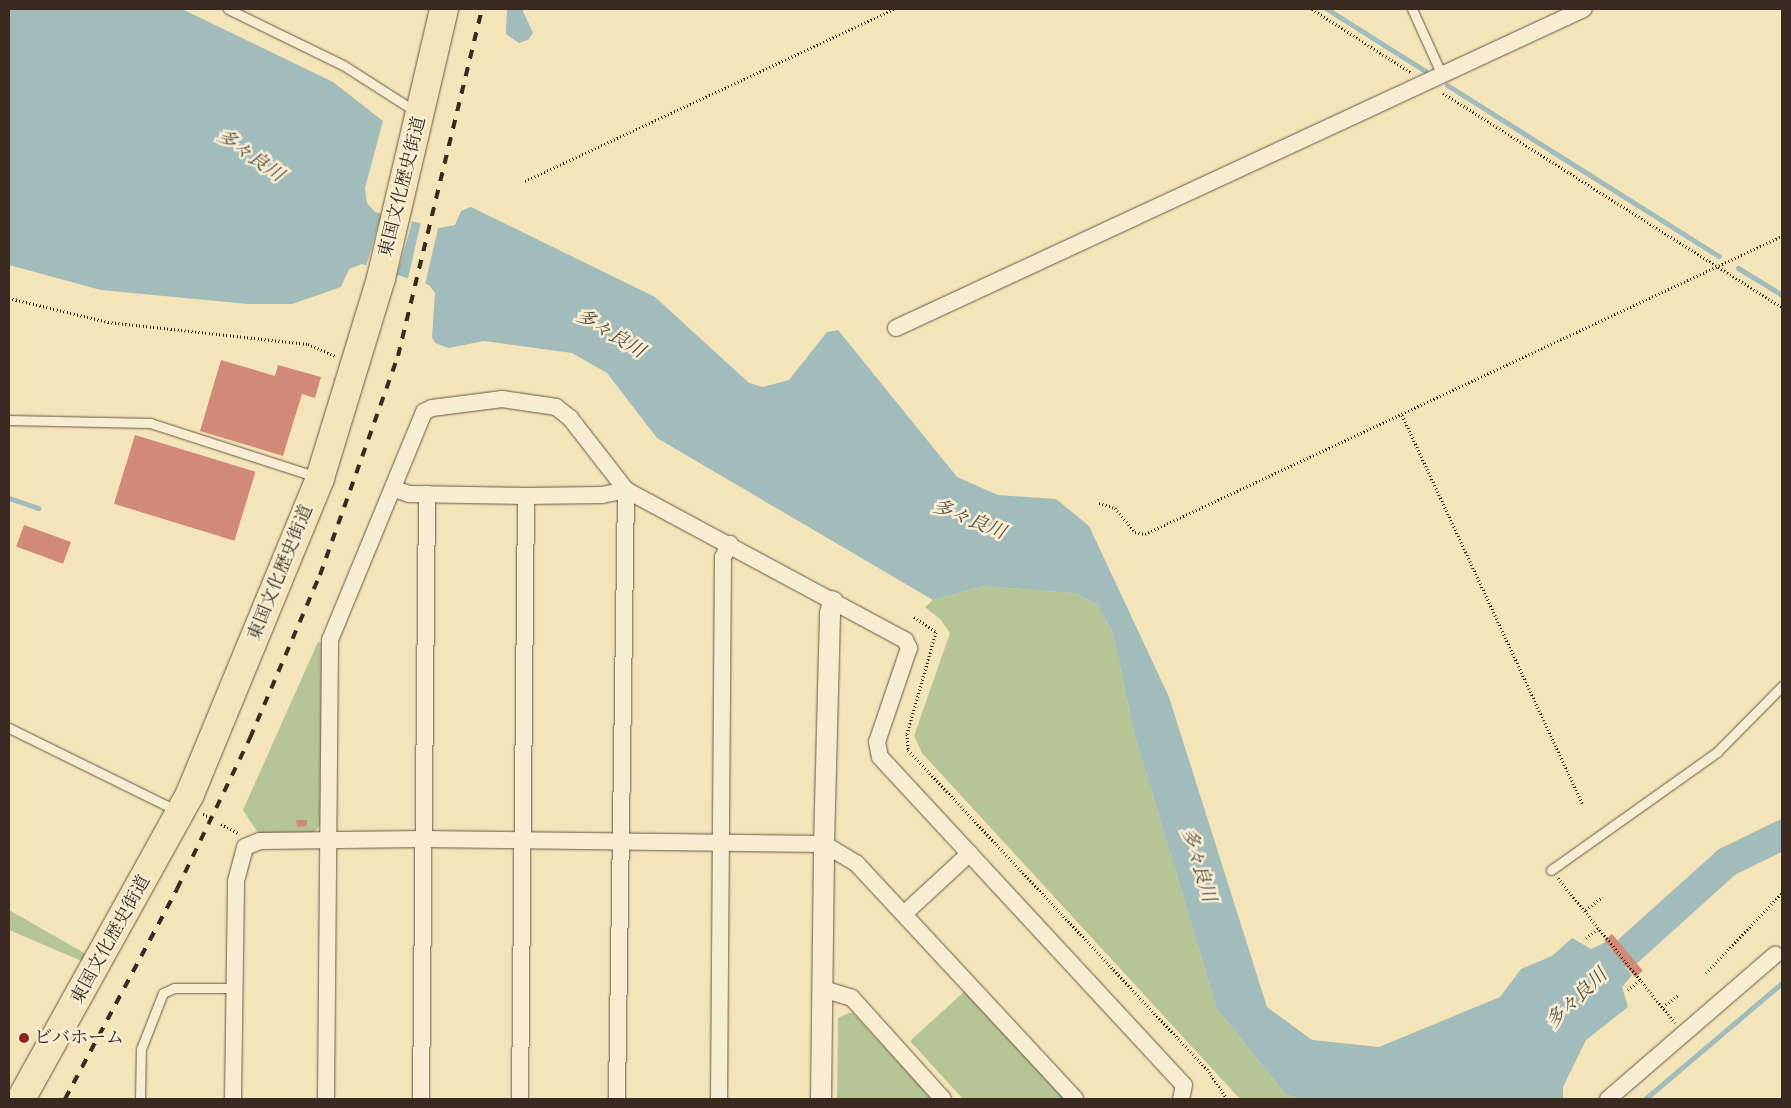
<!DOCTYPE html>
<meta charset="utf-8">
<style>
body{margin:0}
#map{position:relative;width:1791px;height:1108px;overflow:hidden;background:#f4e4b9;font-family:"Libre Bodoni","Noto Serif JP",serif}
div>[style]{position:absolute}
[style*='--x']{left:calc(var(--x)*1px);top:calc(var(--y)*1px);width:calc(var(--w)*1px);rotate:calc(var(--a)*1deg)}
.green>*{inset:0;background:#b5c595}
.water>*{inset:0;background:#a2bbbb}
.pier>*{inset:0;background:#f4e4b9;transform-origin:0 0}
.stream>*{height:5px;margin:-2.5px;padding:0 2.5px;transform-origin:2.5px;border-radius:2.5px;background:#a2bbbb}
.river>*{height:30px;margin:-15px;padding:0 15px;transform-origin:15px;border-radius:15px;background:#a2bbbb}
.building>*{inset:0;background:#d28a78;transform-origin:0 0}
.path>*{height:3px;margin-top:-1.5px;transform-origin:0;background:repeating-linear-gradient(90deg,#3a2920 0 1px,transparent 0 3.5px)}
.roads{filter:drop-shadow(0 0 1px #685846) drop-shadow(0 0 1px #685846)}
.service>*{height:9px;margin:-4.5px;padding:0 4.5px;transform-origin:4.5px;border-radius:4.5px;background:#f8edd2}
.minor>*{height:16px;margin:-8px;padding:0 8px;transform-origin:8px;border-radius:8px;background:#f8edd2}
.tertiary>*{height:20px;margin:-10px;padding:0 10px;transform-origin:10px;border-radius:10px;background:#f8edd2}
.trunk>*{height:28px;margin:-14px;padding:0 14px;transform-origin:14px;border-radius:14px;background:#f4e4b9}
.rail>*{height:4px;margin-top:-2px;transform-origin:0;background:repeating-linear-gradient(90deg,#3a2920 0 9px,transparent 0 18px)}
.dots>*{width:14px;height:14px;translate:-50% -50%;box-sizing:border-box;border:2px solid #f8edd2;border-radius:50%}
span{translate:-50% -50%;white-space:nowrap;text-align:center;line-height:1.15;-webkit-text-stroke:5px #f8edd2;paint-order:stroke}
.street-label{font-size:18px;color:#3a2920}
.poi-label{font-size:18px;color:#3a2920}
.left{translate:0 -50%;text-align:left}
.water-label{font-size:19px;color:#544e47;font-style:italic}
.frame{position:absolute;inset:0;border:10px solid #3a2920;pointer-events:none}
</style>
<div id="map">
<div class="green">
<div style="clip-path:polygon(984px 586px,1073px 593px,1097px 604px,1113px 633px,1134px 733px,1217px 1009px,1286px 1095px,1307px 1099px,1240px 1099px,922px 753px,914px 736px,950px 633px,940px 619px,925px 607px,933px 600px)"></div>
<div style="clip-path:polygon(318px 642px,321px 643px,322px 824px,313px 833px,258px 833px,243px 810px)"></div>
<div style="clip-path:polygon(9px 910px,86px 954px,84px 962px,9px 930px)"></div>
<div style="clip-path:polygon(966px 990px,1064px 1099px,963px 1099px,910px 1041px)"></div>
<div style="clip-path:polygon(849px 1013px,853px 1013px,932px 1099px,837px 1099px,838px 1018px)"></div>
</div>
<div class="water">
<div style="clip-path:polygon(9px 9px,182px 9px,333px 82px,383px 121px,365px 188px,367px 203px,375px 212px,440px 228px,455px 225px,461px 211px,471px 207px,655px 297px,749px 383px,763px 387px,789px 380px,827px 332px,838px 330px,957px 477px,998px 495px,1056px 499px,1089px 526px,1169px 697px,1267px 1007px,1312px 1040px,1379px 1047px,1500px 997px,1521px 969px,1552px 956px,1572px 938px,1591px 949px,1606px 942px,1619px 959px,1632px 975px,1622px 987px,1628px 1007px,1586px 1040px,1563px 1087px,1563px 1099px,1307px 1099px,1286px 1095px,1217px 1009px,1134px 733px,1113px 633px,1097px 604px,1073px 593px,984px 586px,933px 600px,657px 438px,607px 373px,572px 353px,484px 341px,449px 348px,435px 343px,432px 337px,435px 293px,429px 285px,362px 264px,349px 269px,341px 287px,292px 304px,248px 304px,101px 290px,9px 265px)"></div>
<div style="clip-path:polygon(507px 9px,522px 9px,533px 33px,528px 40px,519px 43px,506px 34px)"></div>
</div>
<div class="pier">
<div style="left:382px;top:211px;width:32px;height:59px;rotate:16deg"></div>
<div style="left:421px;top:222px;width:18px;height:61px;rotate:13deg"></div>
</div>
<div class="stream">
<div style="--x:1327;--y:9;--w:116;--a:32.3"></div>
<div style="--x:1447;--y:85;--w:321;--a:32.2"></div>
<div style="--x:1738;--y:268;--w:52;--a:31.5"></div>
<div style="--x:9;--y:498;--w:31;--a:19"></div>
<div style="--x:1645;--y:1099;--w:180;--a:-40.3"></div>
</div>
<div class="river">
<div style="--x:1627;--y:952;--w:135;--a:-42"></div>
<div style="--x:1727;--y:862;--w:61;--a:-26.1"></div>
</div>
<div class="building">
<div style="clip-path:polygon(221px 360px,275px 376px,278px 365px,321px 377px,315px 398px,302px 394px,283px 456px,200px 431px)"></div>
<div style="left:135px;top:435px;width:126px;height:72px;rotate:17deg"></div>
<div style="left:24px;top:525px;width:50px;height:23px;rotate:20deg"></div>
<div style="clip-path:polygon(296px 820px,307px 820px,307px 826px,297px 827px)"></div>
<div style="left:1612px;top:934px;width:48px;height:10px;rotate:50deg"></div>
</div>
<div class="path">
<div style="--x:1312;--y:9;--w:117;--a:32.7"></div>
<div style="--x:1443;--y:93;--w:401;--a:32.3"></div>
<div style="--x:525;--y:181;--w:407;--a:-25"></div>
<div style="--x:9;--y:298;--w:102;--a:13.6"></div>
<div style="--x:108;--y:322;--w:201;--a:6.3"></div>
<div style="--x:308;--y:344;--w:30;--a:24"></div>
<div style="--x:1402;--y:415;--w:428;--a:65.1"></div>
<div style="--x:1099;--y:503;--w:17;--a:17"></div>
<div style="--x:1115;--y:508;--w:31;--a:50"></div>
<div style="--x:1135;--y:532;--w:10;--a:11"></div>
<div style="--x:1145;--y:534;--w:703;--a:-25.07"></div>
<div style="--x:914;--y:617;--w:27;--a:34"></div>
<div style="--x:936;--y:632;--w:106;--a:105.9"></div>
<div style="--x:907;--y:734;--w:16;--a:86"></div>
<div style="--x:908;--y:750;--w:437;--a:46.9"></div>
<div style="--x:1207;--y:1069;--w:36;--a:56"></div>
<div style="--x:203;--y:814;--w:8;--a:23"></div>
<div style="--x:221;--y:824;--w:19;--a:28"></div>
<div style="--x:1558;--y:878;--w:186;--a:51.1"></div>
<div style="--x:1586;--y:910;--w:21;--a:-39"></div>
<div style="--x:1586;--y:938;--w:16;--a:-38"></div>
<div style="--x:1706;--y:973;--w:110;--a:-46.5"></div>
<div style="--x:1628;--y:990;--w:16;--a:-40"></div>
<div style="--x:1663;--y:1007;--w:19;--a:-39"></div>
</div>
<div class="roads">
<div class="service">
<div style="--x:228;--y:9;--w:128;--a:26"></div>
<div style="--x:343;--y:65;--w:89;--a:32.6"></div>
<div style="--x:1412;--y:9;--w:72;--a:65.6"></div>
<div style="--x:9;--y:420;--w:141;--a:1.2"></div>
<div style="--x:150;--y:423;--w:176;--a:17.9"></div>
<div style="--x:9;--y:728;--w:188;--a:26.2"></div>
<div style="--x:1551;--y:870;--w:204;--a:-35.4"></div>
<div style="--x:1717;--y:752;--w:93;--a:-45.4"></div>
<div style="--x:140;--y:1099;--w:50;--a:-88.9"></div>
<div style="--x:141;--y:1049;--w:60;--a:-68.6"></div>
<div style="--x:163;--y:993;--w:12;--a:-24"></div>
<div style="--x:174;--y:988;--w:59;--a:0"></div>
</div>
<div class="minor">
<div style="--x:896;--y:328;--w:758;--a:-24.88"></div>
<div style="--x:394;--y:489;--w:16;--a:18"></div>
<div style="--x:409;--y:494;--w:117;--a:1"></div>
<div style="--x:526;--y:496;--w:76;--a:-0.8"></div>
<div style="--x:602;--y:495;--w:25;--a:-12"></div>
<div style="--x:626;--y:490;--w:609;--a:90.85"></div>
<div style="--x:905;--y:913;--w:88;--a:-42.7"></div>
<div style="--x:823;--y:989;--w:30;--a:17"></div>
<div style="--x:852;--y:998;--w:136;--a:48"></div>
<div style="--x:233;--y:1099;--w:218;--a:-89.2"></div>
<div style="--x:236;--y:881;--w:35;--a:-75"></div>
<div style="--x:245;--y:847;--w:16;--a:-22"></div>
<div style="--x:260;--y:841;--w:163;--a:-0.7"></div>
<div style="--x:423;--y:839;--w:401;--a:0.7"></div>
<div style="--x:824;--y:844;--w:37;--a:31"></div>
<div style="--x:856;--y:863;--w:322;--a:47.1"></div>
<div style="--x:326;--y:1099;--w:459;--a:-89.5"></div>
<div style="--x:330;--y:640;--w:247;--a:-67.6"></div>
<div style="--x:424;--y:412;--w:9;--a:-27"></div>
<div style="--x:432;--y:408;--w:71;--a:-7.3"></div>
<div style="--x:502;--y:399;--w:55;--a:8.4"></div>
<div style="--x:556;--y:407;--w:18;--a:38"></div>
<div style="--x:570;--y:418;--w:91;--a:52.1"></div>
<div style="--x:626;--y:490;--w:317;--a:28.3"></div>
<div style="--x:905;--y:640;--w:9;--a:63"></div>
<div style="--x:909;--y:648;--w:99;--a:108.8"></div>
<div style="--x:877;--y:742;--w:15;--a:79"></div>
<div style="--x:880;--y:757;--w:447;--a:47.2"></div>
<div style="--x:1184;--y:1085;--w:14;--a:102"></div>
<div style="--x:421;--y:1099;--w:605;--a:-89.43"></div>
<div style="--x:520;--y:1099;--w:603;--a:-89.43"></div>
<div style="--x:719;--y:1099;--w:542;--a:-89.58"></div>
<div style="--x:723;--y:557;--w:15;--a:-62"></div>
<div style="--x:1608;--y:1099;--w:221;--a:-40.8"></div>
</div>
<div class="tertiary">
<div style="--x:821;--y:1099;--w:255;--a:-89.3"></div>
<div style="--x:824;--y:844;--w:231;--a:-88.5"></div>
<div style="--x:830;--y:613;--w:12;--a:-76"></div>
</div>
<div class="trunk">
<div style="--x:21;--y:1099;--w:349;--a:-61"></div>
<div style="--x:190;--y:794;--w:342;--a:-67.6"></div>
<div style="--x:320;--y:478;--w:209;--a:-73"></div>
<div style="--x:381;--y:278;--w:276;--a:-76.8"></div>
</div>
</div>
<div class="rail">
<div style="--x:65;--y:1099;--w:238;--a:-61.9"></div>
<div style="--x:177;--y:889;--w:168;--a:-64.2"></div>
<div style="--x:250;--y:738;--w:177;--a:-66.8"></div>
<div style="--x:320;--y:575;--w:232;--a:-70.4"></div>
<div style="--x:398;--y:356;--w:357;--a:-76.4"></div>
</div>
<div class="dots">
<div style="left:24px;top:1038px;background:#8f2418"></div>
</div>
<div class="street-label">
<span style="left:403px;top:187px;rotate:-76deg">東国文化歴史街道</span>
<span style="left:281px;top:573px;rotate:-68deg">東国文化歴史街道</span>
<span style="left:111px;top:940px;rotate:-61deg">東国文化歴史街道</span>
</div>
<div class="poi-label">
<span class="left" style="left:34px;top:1038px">ビバホーム</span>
</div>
<div class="water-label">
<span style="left:250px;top:156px;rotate:35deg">多々良川</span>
<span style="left:610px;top:334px;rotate:31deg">多々良川</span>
<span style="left:969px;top:520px;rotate:22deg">多々良川</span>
<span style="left:1198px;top:865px;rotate:73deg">多々良川</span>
<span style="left:1577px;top:999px;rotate:-44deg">多々良川</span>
</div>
<div class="frame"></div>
</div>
